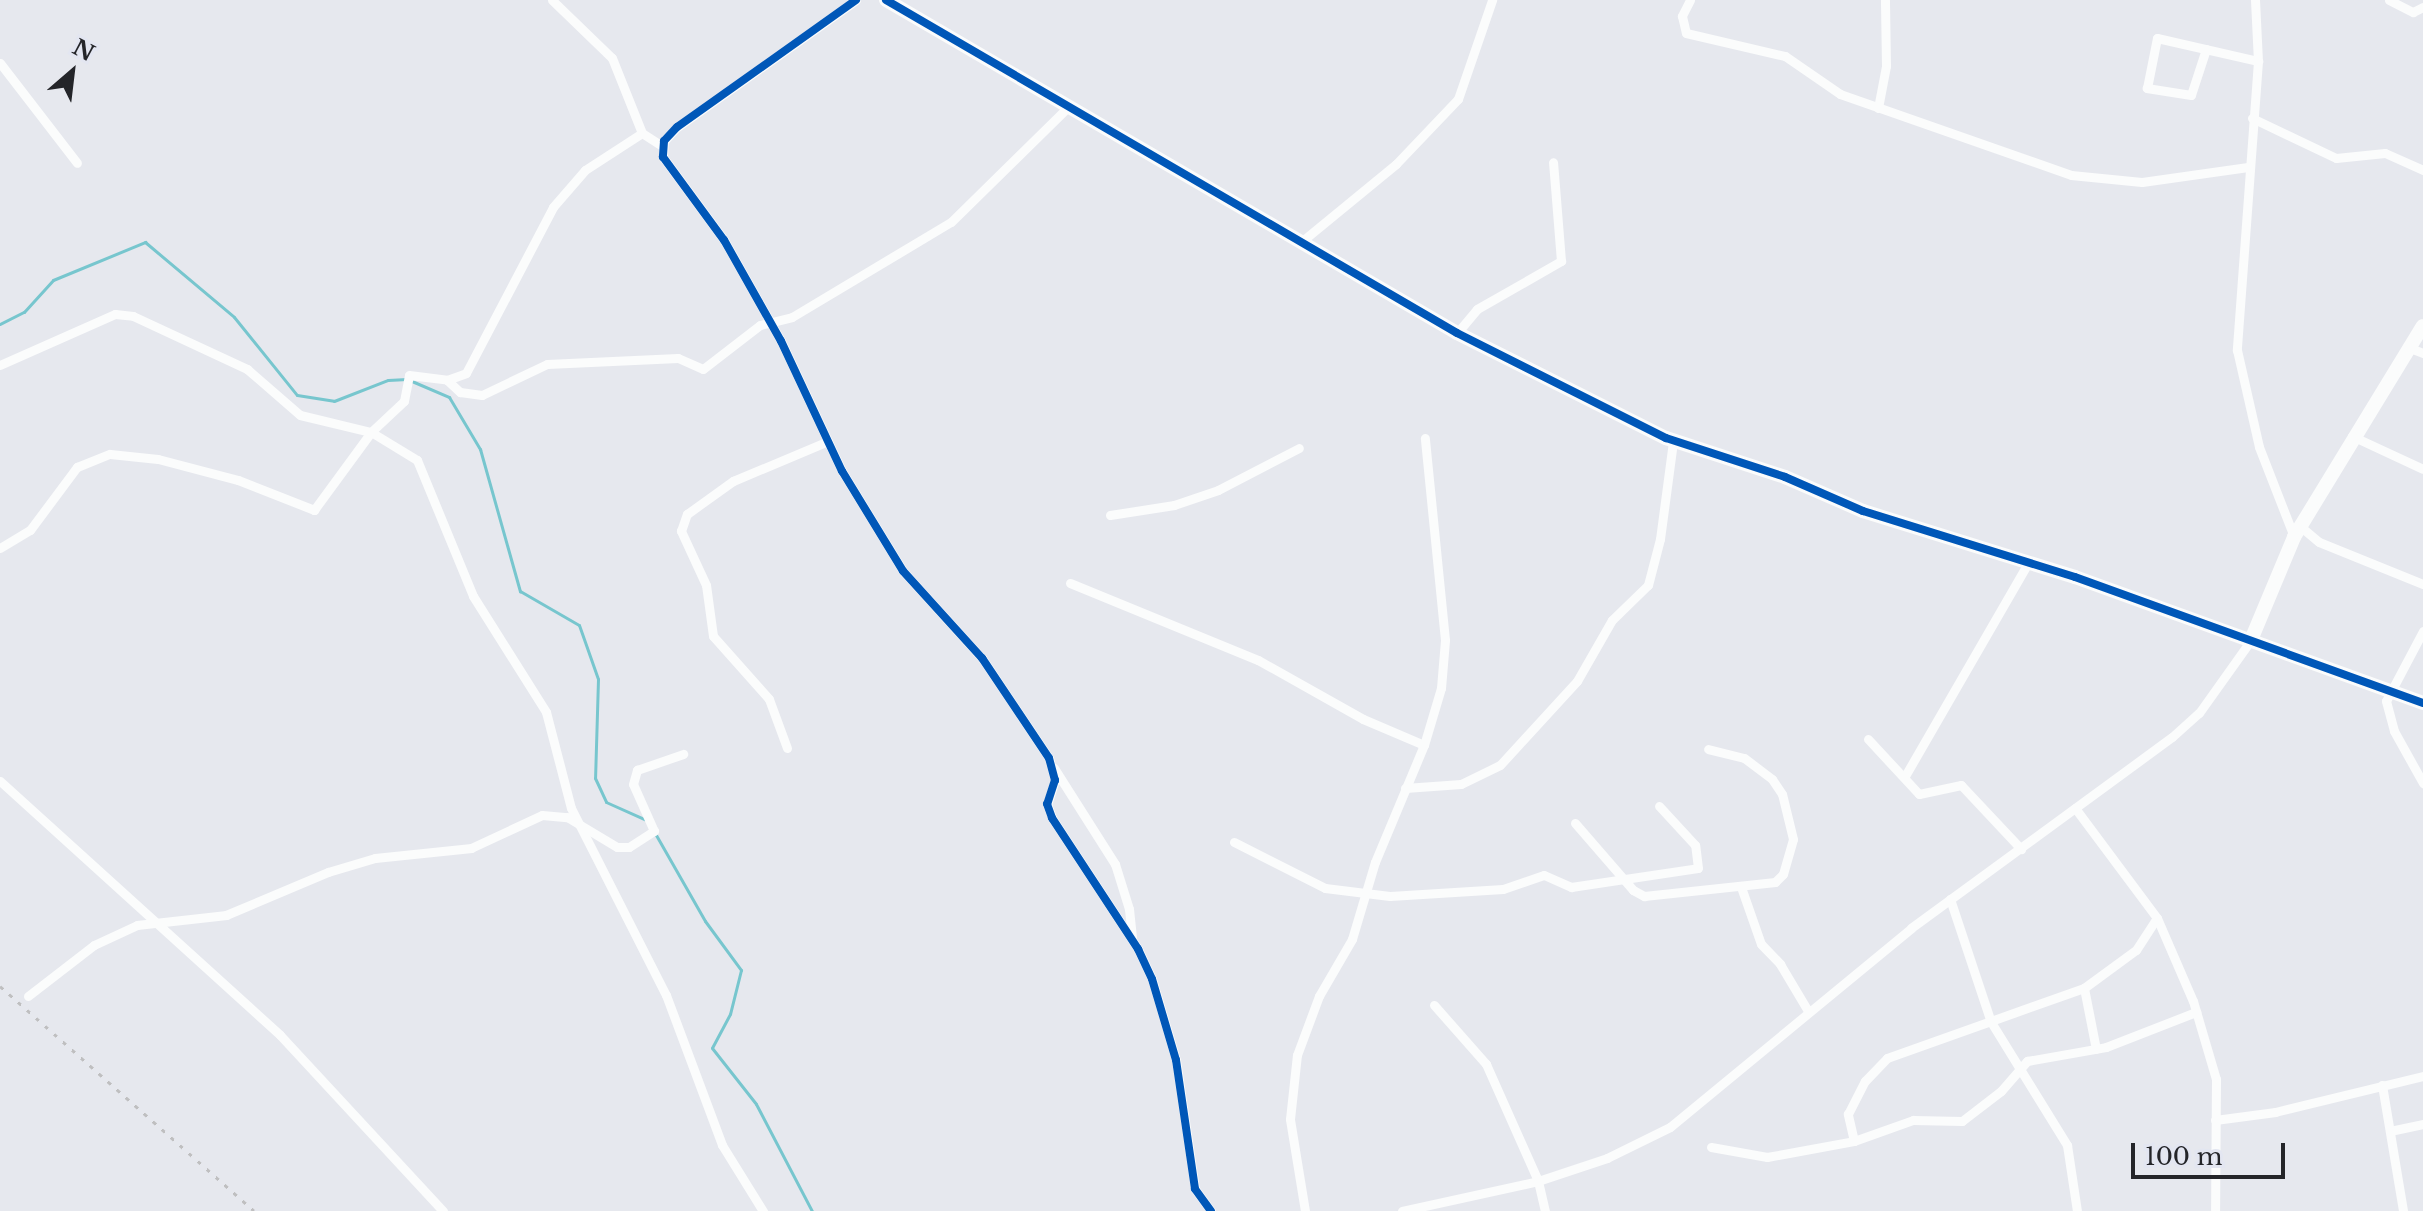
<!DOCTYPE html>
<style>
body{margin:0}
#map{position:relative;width:2423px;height:1211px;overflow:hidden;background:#e6e8ee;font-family:"Libre Baskerville",serif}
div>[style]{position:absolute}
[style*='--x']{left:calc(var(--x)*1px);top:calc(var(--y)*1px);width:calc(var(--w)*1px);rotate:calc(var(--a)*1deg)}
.stream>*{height:3px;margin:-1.5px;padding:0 1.5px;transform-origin:1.5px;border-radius:1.5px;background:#77c6ce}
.street>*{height:9px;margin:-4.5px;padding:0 4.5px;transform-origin:4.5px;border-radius:4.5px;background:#fbfcfc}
.secondary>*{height:14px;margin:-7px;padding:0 7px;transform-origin:7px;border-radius:7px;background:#fbfcfc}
.rail>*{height:3px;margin-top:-1.5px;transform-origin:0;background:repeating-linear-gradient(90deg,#bfbfc0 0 4px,transparent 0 12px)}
.cycleway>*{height:8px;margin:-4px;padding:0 4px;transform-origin:4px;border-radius:4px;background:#0057b8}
span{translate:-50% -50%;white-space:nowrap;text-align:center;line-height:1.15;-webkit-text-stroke:7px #e3e6f1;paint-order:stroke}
.north{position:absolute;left:32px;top:32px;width:80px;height:80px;-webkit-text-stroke:6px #e3e6f1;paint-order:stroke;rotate:28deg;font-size:22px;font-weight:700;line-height:32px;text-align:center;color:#242529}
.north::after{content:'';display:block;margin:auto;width:28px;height:36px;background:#242529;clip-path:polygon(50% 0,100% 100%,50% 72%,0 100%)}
.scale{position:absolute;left:2131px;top:1143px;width:154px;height:36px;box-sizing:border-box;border:4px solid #242529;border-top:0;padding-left:10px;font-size:24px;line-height:28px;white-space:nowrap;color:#242529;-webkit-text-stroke:6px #e3e6f1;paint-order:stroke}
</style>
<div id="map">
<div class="stream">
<div style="--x:0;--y:324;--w:27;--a:-27"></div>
<div style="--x:24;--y:312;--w:43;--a:-47.8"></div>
<div style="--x:53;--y:280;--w:100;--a:-22.4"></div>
<div style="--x:145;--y:242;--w:116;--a:40.1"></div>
<div style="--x:234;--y:317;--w:100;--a:51.1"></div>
<div style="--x:297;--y:395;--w:37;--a:9"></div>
<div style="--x:334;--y:401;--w:58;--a:-21.3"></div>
<div style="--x:388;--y:380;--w:19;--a:-3"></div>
<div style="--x:407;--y:379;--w:46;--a:23.2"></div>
<div style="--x:449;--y:397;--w:61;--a:59.2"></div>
<div style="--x:480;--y:449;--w:148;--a:74.3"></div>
<div style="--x:520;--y:591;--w:68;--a:30"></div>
<div style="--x:579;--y:625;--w:57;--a:70.6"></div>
<div style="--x:598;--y:679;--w:99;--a:91.7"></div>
<div style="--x:595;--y:778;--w:26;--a:65"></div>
<div style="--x:606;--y:802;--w:42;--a:24.1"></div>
<div style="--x:656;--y:835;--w:99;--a:60.3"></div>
<div style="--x:705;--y:921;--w:61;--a:53.7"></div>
<div style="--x:741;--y:970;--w:45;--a:104"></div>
<div style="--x:730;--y:1014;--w:38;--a:118"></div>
<div style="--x:712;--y:1048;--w:71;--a:51.8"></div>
<div style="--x:756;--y:1104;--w:121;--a:62.4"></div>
</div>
<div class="street">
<div style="--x:552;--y:0;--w:83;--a:44"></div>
<div style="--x:612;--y:58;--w:81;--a:68.2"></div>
<div style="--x:642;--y:133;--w:24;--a:33"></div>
<div style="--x:856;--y:0;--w:219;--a:144.6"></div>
<div style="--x:677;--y:127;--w:19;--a:133"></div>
<div style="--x:664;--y:141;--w:16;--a:94"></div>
<div style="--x:663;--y:157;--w:103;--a:53.7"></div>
<div style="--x:724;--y:240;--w:116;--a:60.6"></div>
<div style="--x:781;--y:341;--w:144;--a:64.9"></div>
<div style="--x:842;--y:471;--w:117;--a:58.6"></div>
<div style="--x:903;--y:571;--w:118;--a:47.8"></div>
<div style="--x:982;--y:658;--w:120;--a:56.2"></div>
<div style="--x:1049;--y:758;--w:23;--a:75"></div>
<div style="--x:1055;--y:780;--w:25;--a:108"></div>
<div style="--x:1047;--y:804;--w:15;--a:70"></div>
<div style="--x:1052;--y:818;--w:157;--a:56.7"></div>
<div style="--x:1138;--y:949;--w:33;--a:65"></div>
<div style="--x:1152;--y:979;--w:84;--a:73.5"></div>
<div style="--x:1176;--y:1060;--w:130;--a:81.6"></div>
<div style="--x:1195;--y:1189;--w:27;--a:54"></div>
<div style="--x:1690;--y:0;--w:18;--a:117"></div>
<div style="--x:1682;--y:16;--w:17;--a:77"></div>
<div style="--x:1686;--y:33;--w:102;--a:13.1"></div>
<div style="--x:1785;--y:56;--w:67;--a:34.6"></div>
<div style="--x:1840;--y:94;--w:245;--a:19.3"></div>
<div style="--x:2071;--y:175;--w:71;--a:5.6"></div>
<div style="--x:2142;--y:182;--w:107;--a:-8.1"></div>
<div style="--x:2255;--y:0;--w:61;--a:87.2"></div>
<div style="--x:2258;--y:61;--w:290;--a:94.2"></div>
<div style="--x:2237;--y:350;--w:99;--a:77.2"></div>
<div style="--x:2259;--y:447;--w:97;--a:68.7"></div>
<div style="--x:2389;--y:0;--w:27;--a:27"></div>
<div style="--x:2413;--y:12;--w:11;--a:-27"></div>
<div style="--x:2206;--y:49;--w:48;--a:108.1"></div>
<div style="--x:2191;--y:95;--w:45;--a:-171"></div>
<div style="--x:2147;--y:88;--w:51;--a:-78.7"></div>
<div style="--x:2157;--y:38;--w:104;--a:12.8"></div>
<div style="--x:0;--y:63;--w:126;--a:52.4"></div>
<div style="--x:1878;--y:108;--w:43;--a:-79.2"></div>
<div style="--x:1886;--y:66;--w:66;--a:-90.9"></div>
<div style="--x:2252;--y:118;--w:93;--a:25.5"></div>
<div style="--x:2336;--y:158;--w:49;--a:-5.8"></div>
<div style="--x:2385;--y:153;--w:42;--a:24.1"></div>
<div style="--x:1301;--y:242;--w:123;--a:-39.4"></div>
<div style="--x:1396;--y:164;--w:90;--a:-46.4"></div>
<div style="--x:1458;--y:99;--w:105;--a:-71"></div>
<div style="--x:1457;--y:333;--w:31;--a:-50"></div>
<div style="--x:1477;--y:309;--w:97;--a:-29.7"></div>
<div style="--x:1561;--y:261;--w:99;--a:-94.6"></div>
<div style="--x:2410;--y:348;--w:14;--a:21"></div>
<div style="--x:0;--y:365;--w:126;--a:-23.9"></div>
<div style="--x:115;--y:314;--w:18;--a:6"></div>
<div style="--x:133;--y:316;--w:126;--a:24.9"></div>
<div style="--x:247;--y:369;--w:70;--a:41"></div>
<div style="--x:300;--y:415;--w:73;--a:13.5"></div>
<div style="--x:371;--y:432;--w:54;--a:31.3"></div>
<div style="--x:417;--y:460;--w:147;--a:67.6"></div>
<div style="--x:473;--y:596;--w:137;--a:57.8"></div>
<div style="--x:546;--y:712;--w:99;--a:75.4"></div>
<div style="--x:571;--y:808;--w:210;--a:63.1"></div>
<div style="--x:666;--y:995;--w:160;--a:69.5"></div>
<div style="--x:722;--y:1145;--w:78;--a:58.2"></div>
<div style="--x:447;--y:380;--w:18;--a:43"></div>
<div style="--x:460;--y:392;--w:22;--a:8"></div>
<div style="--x:482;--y:395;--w:72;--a:-25.5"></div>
<div style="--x:547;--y:364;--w:131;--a:-2.6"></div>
<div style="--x:678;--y:358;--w:27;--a:24"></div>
<div style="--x:703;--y:369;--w:72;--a:-37.7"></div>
<div style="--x:760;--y:325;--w:33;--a:-14"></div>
<div style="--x:792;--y:317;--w:185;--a:-30.9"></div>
<div style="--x:951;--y:222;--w:163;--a:-44.5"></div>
<div style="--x:2352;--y:436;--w:78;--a:24.9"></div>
<div style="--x:1110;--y:515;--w:65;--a:-8.9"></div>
<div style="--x:1174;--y:505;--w:46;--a:-18.8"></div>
<div style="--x:1218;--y:490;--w:91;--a:-27.4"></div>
<div style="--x:2301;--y:527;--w:23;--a:40"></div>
<div style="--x:2319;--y:542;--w:112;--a:22"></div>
<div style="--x:0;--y:548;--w:35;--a:-31"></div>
<div style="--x:30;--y:530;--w:79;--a:-53.3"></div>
<div style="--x:77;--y:467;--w:35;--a:-22"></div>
<div style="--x:110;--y:454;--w:48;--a:5.9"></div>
<div style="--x:158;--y:459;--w:83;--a:14.7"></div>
<div style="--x:238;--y:480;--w:82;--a:21.5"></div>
<div style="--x:314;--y:510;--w:97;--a:-53.8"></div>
<div style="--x:371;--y:432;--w:45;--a:-43.2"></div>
<div style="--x:404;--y:401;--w:26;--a:-79"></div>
<div style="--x:409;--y:375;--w:38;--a:7"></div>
<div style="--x:447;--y:380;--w:20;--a:-20"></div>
<div style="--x:466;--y:373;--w:187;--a:-62.3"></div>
<div style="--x:553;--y:207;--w:49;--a:-49.1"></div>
<div style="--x:585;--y:170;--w:68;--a:-33"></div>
<div style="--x:1070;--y:583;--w:203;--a:22.3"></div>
<div style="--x:1258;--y:660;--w:120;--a:29.3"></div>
<div style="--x:1363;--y:719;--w:66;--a:23.1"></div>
<div style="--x:2423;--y:631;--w:79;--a:117.9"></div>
<div style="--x:2386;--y:701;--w:31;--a:75"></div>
<div style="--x:2394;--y:731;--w:60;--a:60.9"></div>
<div style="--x:1868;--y:739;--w:75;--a:47.2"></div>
<div style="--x:1919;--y:794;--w:43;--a:-12.1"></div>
<div style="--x:1961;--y:785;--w:88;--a:46.8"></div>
<div style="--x:787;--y:748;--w:52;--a:-110.2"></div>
<div style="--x:769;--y:699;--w:84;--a:-131.6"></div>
<div style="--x:713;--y:636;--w:51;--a:-97.8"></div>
<div style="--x:706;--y:585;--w:60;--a:-114.8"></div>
<div style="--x:681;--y:531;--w:18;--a:-71"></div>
<div style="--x:687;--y:514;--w:57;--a:-35.7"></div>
<div style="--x:733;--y:481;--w:103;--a:-22.8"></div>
<div style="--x:1054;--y:768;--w:114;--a:57.6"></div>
<div style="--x:1115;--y:864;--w:47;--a:72.7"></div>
<div style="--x:1129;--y:909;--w:31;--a:84"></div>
<div style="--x:1905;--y:776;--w:248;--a:-60"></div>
<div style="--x:0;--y:781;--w:378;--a:42.2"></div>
<div style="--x:280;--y:1035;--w:240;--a:47.2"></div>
<div style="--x:1405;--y:788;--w:56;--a:-4.1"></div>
<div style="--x:1461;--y:784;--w:43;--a:-26"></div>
<div style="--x:1500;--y:765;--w:114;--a:-47.5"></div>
<div style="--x:1577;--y:681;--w:70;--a:-60.2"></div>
<div style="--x:1612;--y:620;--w:50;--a:-44.2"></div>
<div style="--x:1648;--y:585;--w:48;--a:-75.4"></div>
<div style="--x:1660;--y:539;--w:99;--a:-82.4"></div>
<div style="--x:2075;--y:808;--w:137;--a:53.3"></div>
<div style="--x:2157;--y:918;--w:90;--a:66.6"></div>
<div style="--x:2193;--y:1001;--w:81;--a:73.6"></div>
<div style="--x:2216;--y:1079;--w:132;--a:90.4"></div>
<div style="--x:1575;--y:823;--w:89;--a:49.1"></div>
<div style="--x:1633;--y:890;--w:13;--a:29"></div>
<div style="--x:1644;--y:896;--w:132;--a:-6.1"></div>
<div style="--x:1775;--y:882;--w:11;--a:-45"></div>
<div style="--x:1783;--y:874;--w:36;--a:-74"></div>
<div style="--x:1793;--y:839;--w:46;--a:-103.7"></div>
<div style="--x:1782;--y:794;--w:18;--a:-124"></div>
<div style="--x:1772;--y:779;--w:35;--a:-143"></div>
<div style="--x:1744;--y:758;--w:37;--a:-166"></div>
<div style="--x:1234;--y:842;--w:102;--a:26.8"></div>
<div style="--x:1325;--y:888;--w:65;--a:7"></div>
<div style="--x:1390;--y:896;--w:113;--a:-3.5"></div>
<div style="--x:1503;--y:889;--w:43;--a:-18.9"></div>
<div style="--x:1544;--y:875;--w:30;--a:24"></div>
<div style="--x:1571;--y:887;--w:128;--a:-8.5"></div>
<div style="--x:1698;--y:868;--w:23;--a:-97"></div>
<div style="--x:1695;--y:845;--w:53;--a:-132.7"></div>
<div style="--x:1741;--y:887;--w:60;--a:70.7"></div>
<div style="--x:1761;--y:944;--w:28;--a:46"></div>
<div style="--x:1780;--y:964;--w:55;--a:59.2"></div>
<div style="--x:1950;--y:899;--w:130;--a:71.6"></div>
<div style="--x:1991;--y:1022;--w:145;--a:58.3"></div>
<div style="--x:2067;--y:1145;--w:67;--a:81.4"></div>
<div style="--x:2084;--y:988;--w:62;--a:78.9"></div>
<div style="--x:28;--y:996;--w:83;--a:-37.7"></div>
<div style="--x:94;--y:945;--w:47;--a:-24.9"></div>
<div style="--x:137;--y:925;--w:90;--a:-6.4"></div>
<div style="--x:226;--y:915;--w:111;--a:-22.9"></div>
<div style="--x:328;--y:872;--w:49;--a:-16.6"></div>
<div style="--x:375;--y:858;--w:97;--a:-5.9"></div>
<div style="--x:471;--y:848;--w:78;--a:-24.9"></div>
<div style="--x:542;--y:815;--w:25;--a:5"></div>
<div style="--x:567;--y:817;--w:58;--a:31"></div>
<div style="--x:617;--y:847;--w:12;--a:0"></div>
<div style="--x:629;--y:847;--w:30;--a:-33"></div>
<div style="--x:654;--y:831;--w:51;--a:-114.1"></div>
<div style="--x:633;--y:784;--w:15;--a:-74"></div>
<div style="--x:637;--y:770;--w:49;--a:-19.2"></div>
<div style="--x:1434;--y:1005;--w:79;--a:48.6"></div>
<div style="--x:1486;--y:1064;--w:128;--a:66"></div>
<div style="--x:1538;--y:1181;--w:31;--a:77"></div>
<div style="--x:2382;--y:1085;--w:128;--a:80.5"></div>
<div style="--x:2215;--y:1120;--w:61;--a:-7.6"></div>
<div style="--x:2275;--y:1112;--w:152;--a:-13.7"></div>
<div style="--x:2390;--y:1131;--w:34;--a:-12"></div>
<div style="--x:1854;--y:1141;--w:28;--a:-103"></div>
<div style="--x:1848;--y:1114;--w:37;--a:-63"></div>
<div style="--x:1865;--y:1081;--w:32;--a:-46"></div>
<div style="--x:1887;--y:1058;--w:209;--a:-19.6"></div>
<div style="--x:2084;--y:988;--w:64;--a:-36.2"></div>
<div style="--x:2136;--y:950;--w:38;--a:-57"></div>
<div style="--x:1711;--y:1147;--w:57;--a:10.1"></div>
<div style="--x:1767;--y:1157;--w:88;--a:-10.4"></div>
<div style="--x:1854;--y:1141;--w:63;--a:-19.6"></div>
<div style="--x:1913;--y:1120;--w:49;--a:1.2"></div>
<div style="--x:1962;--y:1121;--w:49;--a:-37.6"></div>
<div style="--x:2001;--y:1091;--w:40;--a:-49"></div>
<div style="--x:2027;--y:1061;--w:80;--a:-10"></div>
<div style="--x:2106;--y:1047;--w:97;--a:-21.3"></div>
<div style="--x:1305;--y:1211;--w:93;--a:-99.3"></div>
<div style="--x:1290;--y:1119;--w:64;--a:-83.8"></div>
<div style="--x:1297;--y:1055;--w:63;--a:-69.6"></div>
<div style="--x:1319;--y:996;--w:66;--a:-59.9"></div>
<div style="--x:1352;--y:939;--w:80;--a:-73.4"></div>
<div style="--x:1375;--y:862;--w:127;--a:-67.3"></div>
<div style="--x:1424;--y:745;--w:59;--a:-73.4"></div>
<div style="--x:1441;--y:688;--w:48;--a:-85.2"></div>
<div style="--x:1445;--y:640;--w:203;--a:-95.7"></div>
<div style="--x:1402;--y:1211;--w:139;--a:-12.4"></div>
<div style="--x:1538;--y:1181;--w:73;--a:-18.4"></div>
<div style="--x:1607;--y:1158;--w:70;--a:-26.2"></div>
<div style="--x:1670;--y:1127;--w:313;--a:-39.5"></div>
<div style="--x:1911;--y:928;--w:323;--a:-36.2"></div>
<div style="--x:2172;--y:737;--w:36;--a:-42"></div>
<div style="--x:2199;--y:713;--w:90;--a:-54.5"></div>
</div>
<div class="secondary">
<div style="--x:886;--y:0;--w:661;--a:30.25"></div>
<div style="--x:1457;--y:333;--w:234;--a:26.7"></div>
<div style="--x:1666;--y:438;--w:125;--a:18.1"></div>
<div style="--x:1785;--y:477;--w:85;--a:23.6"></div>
<div style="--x:1863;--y:511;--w:222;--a:17.3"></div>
<div style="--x:2075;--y:577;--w:370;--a:19.9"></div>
<div style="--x:2251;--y:640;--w:112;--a:-67.3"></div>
<div style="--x:2294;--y:537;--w:247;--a:-58.6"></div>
</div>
<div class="rail">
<div style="--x:0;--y:986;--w:339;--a:41.5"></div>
</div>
<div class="cycleway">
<div style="--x:856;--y:0;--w:219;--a:144.6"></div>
<div style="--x:677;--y:127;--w:19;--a:133"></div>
<div style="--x:664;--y:141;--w:16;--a:94"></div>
<div style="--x:663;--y:157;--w:103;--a:53.7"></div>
<div style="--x:724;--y:240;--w:116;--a:60.6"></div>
<div style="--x:781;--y:341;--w:144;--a:64.9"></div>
<div style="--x:842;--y:471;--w:117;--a:58.6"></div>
<div style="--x:903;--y:571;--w:118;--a:47.8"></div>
<div style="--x:982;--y:658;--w:120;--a:56.2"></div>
<div style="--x:1049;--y:758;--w:23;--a:75"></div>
<div style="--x:1055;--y:780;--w:25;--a:108"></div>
<div style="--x:1047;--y:804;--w:15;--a:70"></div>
<div style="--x:1052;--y:818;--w:157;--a:56.7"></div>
<div style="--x:1138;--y:949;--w:33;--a:65"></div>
<div style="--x:1152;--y:979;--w:84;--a:73.5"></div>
<div style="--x:1176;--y:1060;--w:130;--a:81.6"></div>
<div style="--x:1195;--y:1189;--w:27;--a:54"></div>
<div style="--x:886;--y:0;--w:661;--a:30.25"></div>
<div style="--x:1457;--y:333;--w:234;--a:26.7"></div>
<div style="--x:1666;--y:438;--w:125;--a:18.1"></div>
<div style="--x:1785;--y:477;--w:85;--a:23.6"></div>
<div style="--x:1863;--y:511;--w:222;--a:17.3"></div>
<div style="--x:2075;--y:577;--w:370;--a:19.9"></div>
</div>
<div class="north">N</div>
<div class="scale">100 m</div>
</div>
